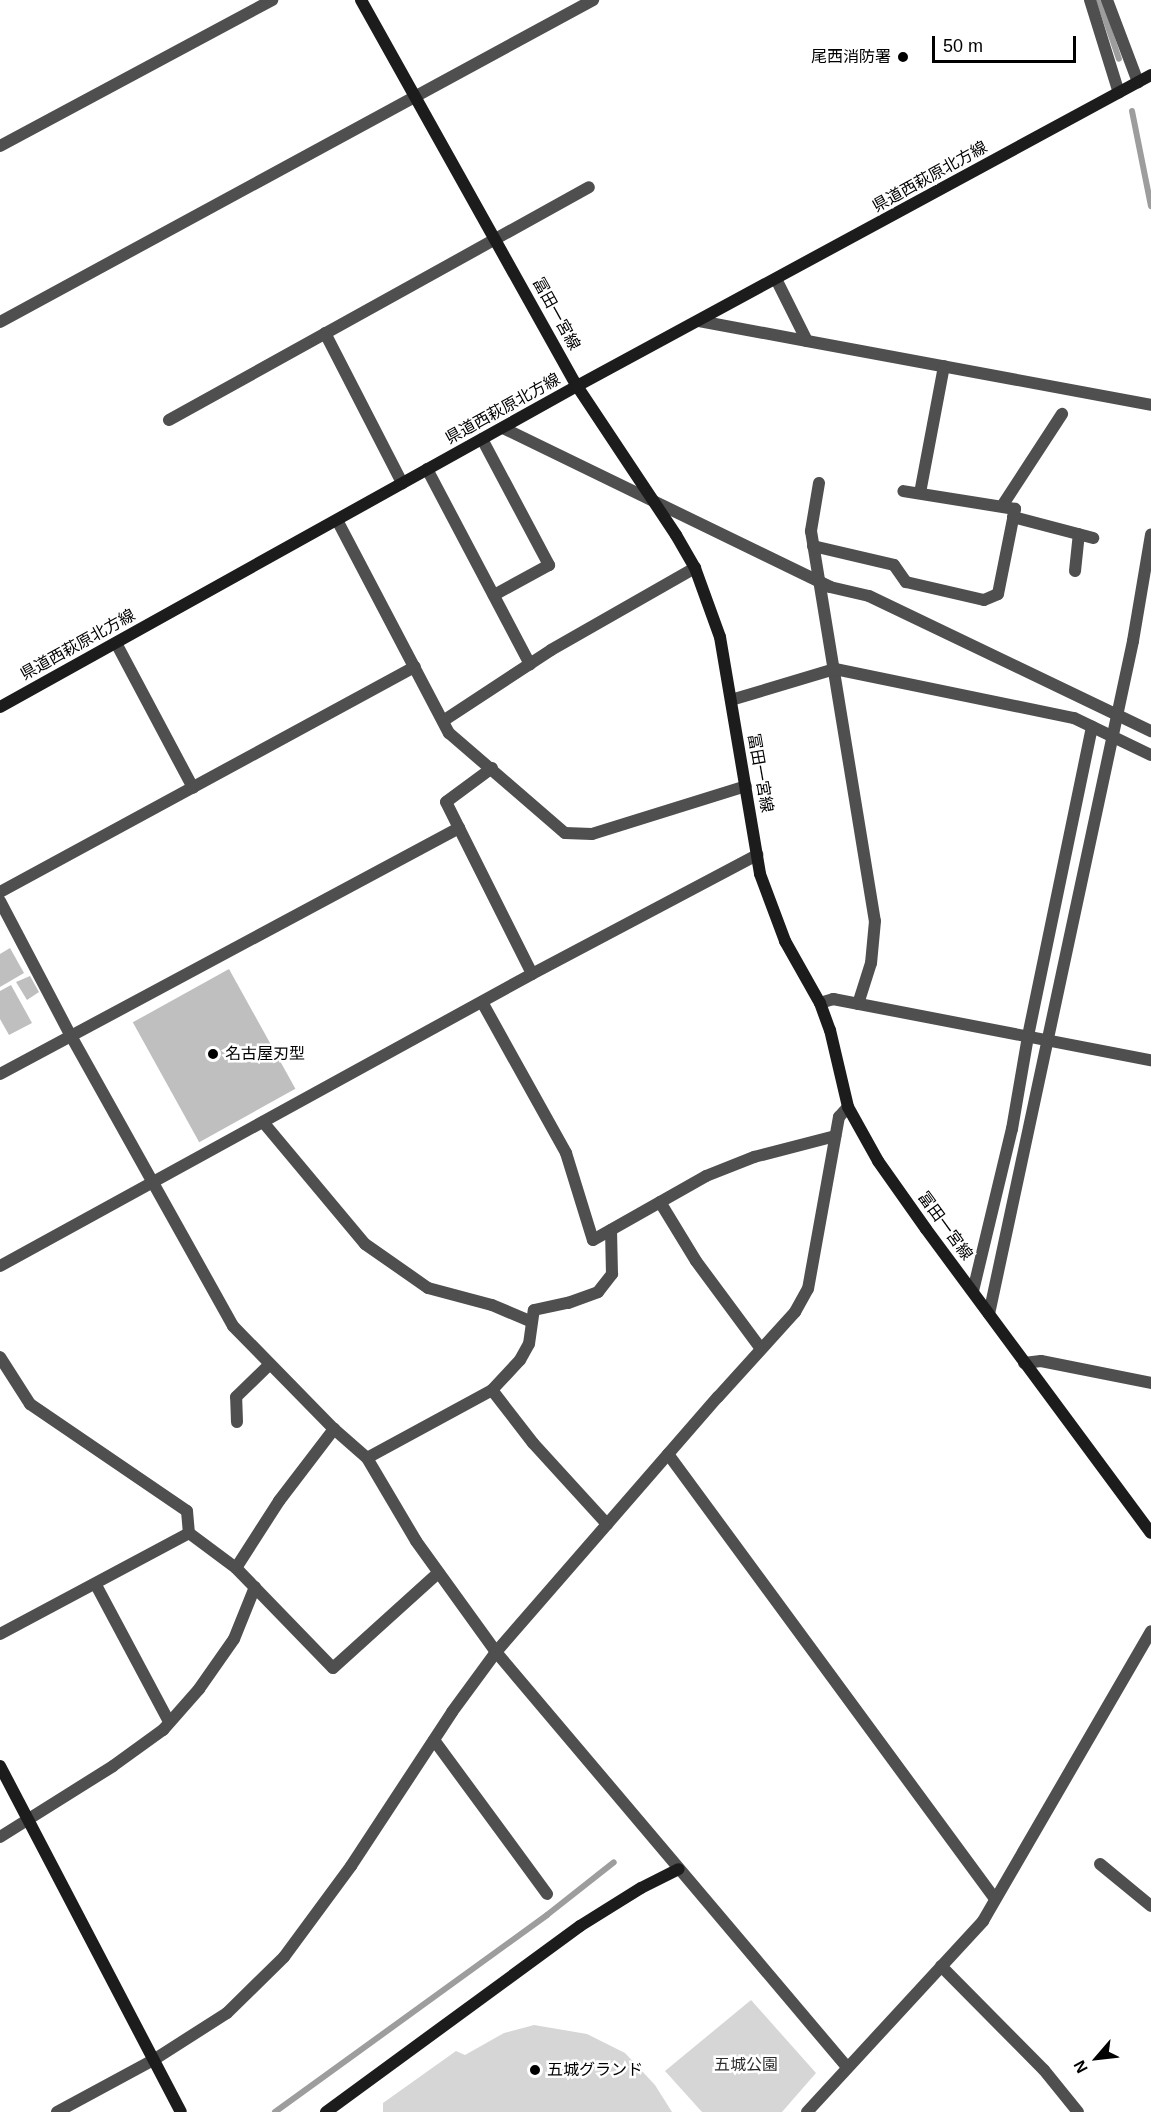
<!DOCTYPE html>
<meta charset="utf-8">
<style>
body{margin:0}
#map{position:relative;width:1151px;height:2112px;overflow:hidden;background:#fff;font-family:Arial,"Noto Sans JP",sans-serif}
div>[style]{position:absolute}
[style*='--x']{left:calc(var(--x)*1px);top:calc(var(--y)*1px);width:calc(var(--w)*1px);rotate:calc(var(--a)*1deg)}
.green>*{inset:0;background:#d6d6d6}
.stream>*{height:6px;margin:-3px;padding:0 3px;transform-origin:3px;border-radius:3px;background:#9d9d9d}
.building>*{inset:0;background:#bfbfbf;transform-origin:0 0}
.street>*{height:12px;margin:-6px;padding:0 6px;transform-origin:6px;border-radius:6px;background:#4f4f4f}
.secondary>*{height:12px;margin:-6px;padding:0 6px;transform-origin:6px;border-radius:6px;background:#1c1c1c}
.dots>*{width:16px;height:16px;translate:-50% -50%;box-sizing:border-box;border:3px solid #fff;border-radius:50%}
span{translate:-50% -50%;white-space:nowrap;text-align:center;line-height:1.15;-webkit-text-stroke:5px #fff;paint-order:stroke}
.poi-label{font-size:16px;color:#000}
.right{translate:-100% -50%;text-align:right}
.left{translate:0 -50%;text-align:left}
.street-label{font-size:16px;color:#000}
.park-label{font-size:16px;color:#2d2d2d}
.north{position:absolute;left:1067px;top:2028px;width:60px;height:60px;-webkit-text-stroke:4px #fff;paint-order:stroke;rotate:242deg;font-size:16px;font-weight:700;line-height:24px;text-align:center;color:#000}
.north::after{content:'';display:block;margin:auto;width:21px;height:27px;background:#000;clip-path:polygon(50% 0,100% 100%,50% 72%,0 100%)}
.scale{position:absolute;left:932px;top:36px;width:144px;height:27px;box-sizing:border-box;border:3px solid #000;border-top:0;padding-left:8px;font-size:18px;line-height:21px;white-space:nowrap;color:#000;-webkit-text-stroke:4px #fff;paint-order:stroke}
</style>
<div id="map">
<div class="green">
<div style="clip-path:polygon(751px 2000px,816px 2073px,782px 2112px,702px 2112px,665px 2071px)"></div>
<div style="clip-path:polygon(534px 2025px,587px 2034px,625px 2053px,655px 2085px,672px 2112px,383px 2112px,383px 2103px,456px 2051px,465px 2055px,504px 2033px)"></div>
</div>
<div class="stream">
<div style="--x:1099;--y:0;--w:62;--a:71.3"></div>
<div style="--x:1132;--y:111;--w:97;--a:78.7"></div>
<div style="--x:275;--y:2112;--w:336;--a:-35.9"></div>
<div style="--x:547;--y:1915;--w:85;--a:-38.3"></div>
</div>
<div class="building">
<div style="clip-path:polygon(10px 948px,24px 973px,0 987px,0 954px)"></div>
<div style="left:229px;top:969px;width:137px;height:110px;rotate:61deg"></div>
<div style="clip-path:polygon(30px 976px,39px 992px,27px 1000px,16px 982px)"></div>
<div style="clip-path:polygon(11px 985px,32px 1023px,9px 1035px,0 1019px,0 991px)"></div>
</div>
<div class="street">
<div style="--x:1090;--y:0;--w:97;--a:72.7"></div>
<div style="--x:1107;--y:0;--w:88;--a:69.3"></div>
<div style="--x:0;--y:146;--w:309;--a:-28.2"></div>
<div style="--x:776;--y:279;--w:69;--a:63.4"></div>
<div style="--x:807;--y:341;--w:350;--a:10.5"></div>
<div style="--x:699;--y:321;--w:110;--a:10.5"></div>
<div style="--x:0;--y:322;--w:675;--a:-28.5"></div>
<div style="--x:325;--y:333;--w:169;--a:62.8"></div>
<div style="--x:169;--y:420;--w:480;--a:-29"></div>
<div style="--x:503;--y:428;--w:364;--a:25.9"></div>
<div style="--x:830;--y:587;--w:40;--a:13"></div>
<div style="--x:869;--y:596;--w:313;--a:25.6"></div>
<div style="--x:482;--y:439;--w:143;--a:62"></div>
<div style="--x:549;--y:565;--w:63;--a:151.4"></div>
<div style="--x:427;--y:469;--w:221;--a:62.2"></div>
<div style="--x:819;--y:483;--w:49;--a:99.5"></div>
<div style="--x:811;--y:531;--w:395;--a:80.7"></div>
<div style="--x:875;--y:921;--w:42;--a:95.4"></div>
<div style="--x:871;--y:963;--w:43;--a:107.6"></div>
<div style="--x:920;--y:493;--w:129;--a:-79.3"></div>
<div style="--x:1002;--y:506;--w:110;--a:-56.9"></div>
<div style="--x:1013;--y:517;--w:83;--a:14.7"></div>
<div style="--x:337;--y:520;--w:241;--a:62.3"></div>
<div style="--x:449;--y:733;--w:153;--a:40.8"></div>
<div style="--x:565;--y:833;--w:27;--a:2"></div>
<div style="--x:592;--y:834;--w:161;--a:-17.3"></div>
<div style="--x:813;--y:546;--w:83;--a:13.2"></div>
<div style="--x:894;--y:565;--w:21;--a:55"></div>
<div style="--x:906;--y:582;--w:80;--a:13"></div>
<div style="--x:984;--y:600;--w:15;--a:-23"></div>
<div style="--x:998;--y:594;--w:87;--a:-78.7"></div>
<div style="--x:1015;--y:509;--w:113;--a:-170.9"></div>
<div style="--x:1075;--y:571;--w:37;--a:-84"></div>
<div style="--x:116;--y:643;--w:164;--a:62"></div>
<div style="--x:731;--y:700;--w:109;--a:-16.6"></div>
<div style="--x:835;--y:669;--w:244;--a:11.6"></div>
<div style="--x:1074;--y:718;--w:85;--a:25.7"></div>
<div style="--x:443;--y:721;--w:129;--a:-33.3"></div>
<div style="--x:551;--y:650;--w:166;--a:-29.7"></div>
<div style="--x:492;--y:768;--w:57;--a:143.5"></div>
<div style="--x:446;--y:802;--w:192;--a:63.4"></div>
<div style="--x:0;--y:892;--w:472;--a:-28.5"></div>
<div style="--x:0;--y:901;--w:153;--a:62.3"></div>
<div style="--x:71;--y:1036;--w:332;--a:60.8"></div>
<div style="--x:233;--y:1326;--w:144;--a:45.6"></div>
<div style="--x:334;--y:1429;--w:44;--a:41.3"></div>
<div style="--x:367;--y:1458;--w:96;--a:59.4"></div>
<div style="--x:416;--y:1541;--w:137;--a:54.2"></div>
<div style="--x:496;--y:1652;--w:544;--a:49.78"></div>
<div style="--x:482;--y:1002;--w:173;--a:60.9"></div>
<div style="--x:566;--y:1153;--w:91;--a:72.8"></div>
<div style="--x:593;--y:1240;--w:130;--a:-29.5"></div>
<div style="--x:706;--y:1176;--w:52;--a:-21.6"></div>
<div style="--x:754;--y:1157;--w:84;--a:-14.5"></div>
<div style="--x:820;--y:1003;--w:14;--a:-17"></div>
<div style="--x:833;--y:999;--w:324;--a:10.9"></div>
<div style="--x:0;--y:1074;--w:521;--a:-28.19"></div>
<div style="--x:263;--y:1122;--w:159;--a:50.1"></div>
<div style="--x:365;--y:1244;--w:77;--a:34.9"></div>
<div style="--x:428;--y:1288;--w:66;--a:14.9"></div>
<div style="--x:492;--y:1305;--w:43;--a:23"></div>
<div style="--x:660;--y:1202;--w:69;--a:58.6"></div>
<div style="--x:696;--y:1261;--w:109;--a:53.5"></div>
<div style="--x:0;--y:1266;--w:607;--a:-28.76"></div>
<div style="--x:532;--y:974;--w:255;--a:-27.9"></div>
<div style="--x:973;--y:1291;--w:167;--a:-76.5"></div>
<div style="--x:1012;--y:1129;--w:94;--a:-80.2"></div>
<div style="--x:1028;--y:1036;--w:316;--a:-78.3"></div>
<div style="--x:989;--y:1314;--w:688;--a:-77.92"></div>
<div style="--x:1133;--y:641;--w:108;--a:-80.4"></div>
<div style="--x:0;--y:1357;--w:56;--a:57.4"></div>
<div style="--x:30;--y:1404;--w:190;--a:34.3"></div>
<div style="--x:187;--y:1511;--w:22;--a:85"></div>
<div style="--x:1024;--y:1363;--w:17;--a:-7"></div>
<div style="--x:1041;--y:1361;--w:112;--a:11.3"></div>
<div style="--x:492;--y:1390;--w:67;--a:52.3"></div>
<div style="--x:533;--y:1443;--w:110;--a:47.6"></div>
<div style="--x:237;--y:1422;--w:25;--a:-92"></div>
<div style="--x:236;--y:1397;--w:47;--a:-44.1"></div>
<div style="--x:668;--y:1454;--w:552;--a:53.69"></div>
<div style="--x:367;--y:1458;--w:142;--a:-28.5"></div>
<div style="--x:492;--y:1390;--w:41;--a:-47"></div>
<div style="--x:520;--y:1360;--w:18;--a:-61"></div>
<div style="--x:529;--y:1344;--w:34;--a:-82"></div>
<div style="--x:534;--y:1310;--w:35;--a:-12"></div>
<div style="--x:568;--y:1303;--w:32;--a:-20"></div>
<div style="--x:598;--y:1292;--w:23;--a:-52"></div>
<div style="--x:612;--y:1274;--w:44;--a:-91.3"></div>
<div style="--x:236;--y:1568;--w:80;--a:-57.3"></div>
<div style="--x:279;--y:1501;--w:91;--a:-52.6"></div>
<div style="--x:96;--y:1585;--w:155;--a:61.9"></div>
<div style="--x:0;--y:1634;--w:214;--a:-28.1"></div>
<div style="--x:189;--y:1533;--w:59;--a:36.7"></div>
<div style="--x:236;--y:1568;--w:139;--a:45.9"></div>
<div style="--x:333;--y:1668;--w:142;--a:-42.1"></div>
<div style="--x:434;--y:1740;--w:191;--a:53.7"></div>
<div style="--x:0;--y:1837;--w:133;--a:-32.1"></div>
<div style="--x:113;--y:1766;--w:62;--a:-35.8"></div>
<div style="--x:163;--y:1730;--w:55;--a:-48.7"></div>
<div style="--x:199;--y:1689;--w:61;--a:-55"></div>
<div style="--x:234;--y:1639;--w:56;--a:-68"></div>
<div style="--x:1100;--y:1864;--w:66;--a:39.5"></div>
<div style="--x:941;--y:1966;--w:146;--a:45.3"></div>
<div style="--x:1044;--y:2070;--w:54;--a:51"></div>
<div style="--x:57;--y:2112;--w:111;--a:-28.4"></div>
<div style="--x:155;--y:2059;--w:85;--a:-32.6"></div>
<div style="--x:227;--y:2013;--w:80;--a:-44.5"></div>
<div style="--x:284;--y:1957;--w:113;--a:-53.6"></div>
<div style="--x:351;--y:1866;--w:184;--a:-56.7"></div>
<div style="--x:452;--y:1712;--w:74;--a:-53.7"></div>
<div style="--x:496;--y:1652;--w:338;--a:-49"></div>
<div style="--x:718;--y:1397;--w:115;--a:-47.8"></div>
<div style="--x:795;--y:1312;--w:26;--a:-61"></div>
<div style="--x:808;--y:1289;--w:175;--a:-79.8"></div>
<div style="--x:839;--y:1117;--w:13;--a:-48"></div>
<div style="--x:807;--y:2112;--w:260;--a:-47.3"></div>
<div style="--x:983;--y:1921;--w:335;--a:-59.9"></div>
</div>
<div class="secondary">
<div style="--x:361;--y:0;--w:442;--a:60.8"></div>
<div style="--x:577;--y:386;--w:179;--a:56.4"></div>
<div style="--x:676;--y:535;--w:38;--a:60"></div>
<div style="--x:695;--y:568;--w:73;--a:70.1"></div>
<div style="--x:720;--y:637;--w:240;--a:80.4"></div>
<div style="--x:760;--y:874;--w:72;--a:69.5"></div>
<div style="--x:785;--y:941;--w:71;--a:60.6"></div>
<div style="--x:820;--y:1003;--w:29;--a:70"></div>
<div style="--x:830;--y:1030;--w:79;--a:76.8"></div>
<div style="--x:848;--y:1107;--w:62;--a:60.9"></div>
<div style="--x:878;--y:1161;--w:83;--a:54.8"></div>
<div style="--x:926;--y:1229;--w:378;--a:53.5"></div>
<div style="--x:0;--y:707;--w:660;--a:-29.09"></div>
<div style="--x:577;--y:386;--w:653;--a:-28.45"></div>
<div style="--x:0;--y:1766;--w:390;--a:62.4"></div>
<div style="--x:326;--y:2112;--w:315;--a:-36.2"></div>
<div style="--x:580;--y:1926;--w:72;--a:-31.9"></div>
<div style="--x:641;--y:1888;--w:42;--a:-26.6"></div>
</div>
<div class="dots">
<div style="left:903px;top:57px;background:#000"></div>
<div style="left:213px;top:1054px;background:#000"></div>
<div style="left:535px;top:2070px;background:#000"></div>
</div>
<div class="poi-label">
<span class="right" style="left:891px;top:57px">尾西消防署</span>
<span class="left" style="left:225px;top:1054px">名古屋刃型</span>
<span class="left" style="left:547px;top:2070px">五城グランド</span>
</div>
<div class="street-label">
<span style="left:930px;top:177px;rotate:-29deg">県道西萩原北方線</span>
<span style="left:556px;top:314px;rotate:61deg">冨田一宮線</span>
<span style="left:503px;top:409px;rotate:-29deg">県道西萩原北方線</span>
<span style="left:78px;top:645px;rotate:-29deg">県道西萩原北方線</span>
<span style="left:760px;top:773px;rotate:80deg">冨田一宮線</span>
<span style="left:945px;top:1226px;rotate:54deg">冨田一宮線</span>
</div>
<div class="park-label">
<span style="left:746px;top:2065px">五城公園</span>
</div>
<div class="north">N</div>
<div class="scale">50 m</div>
</div>
